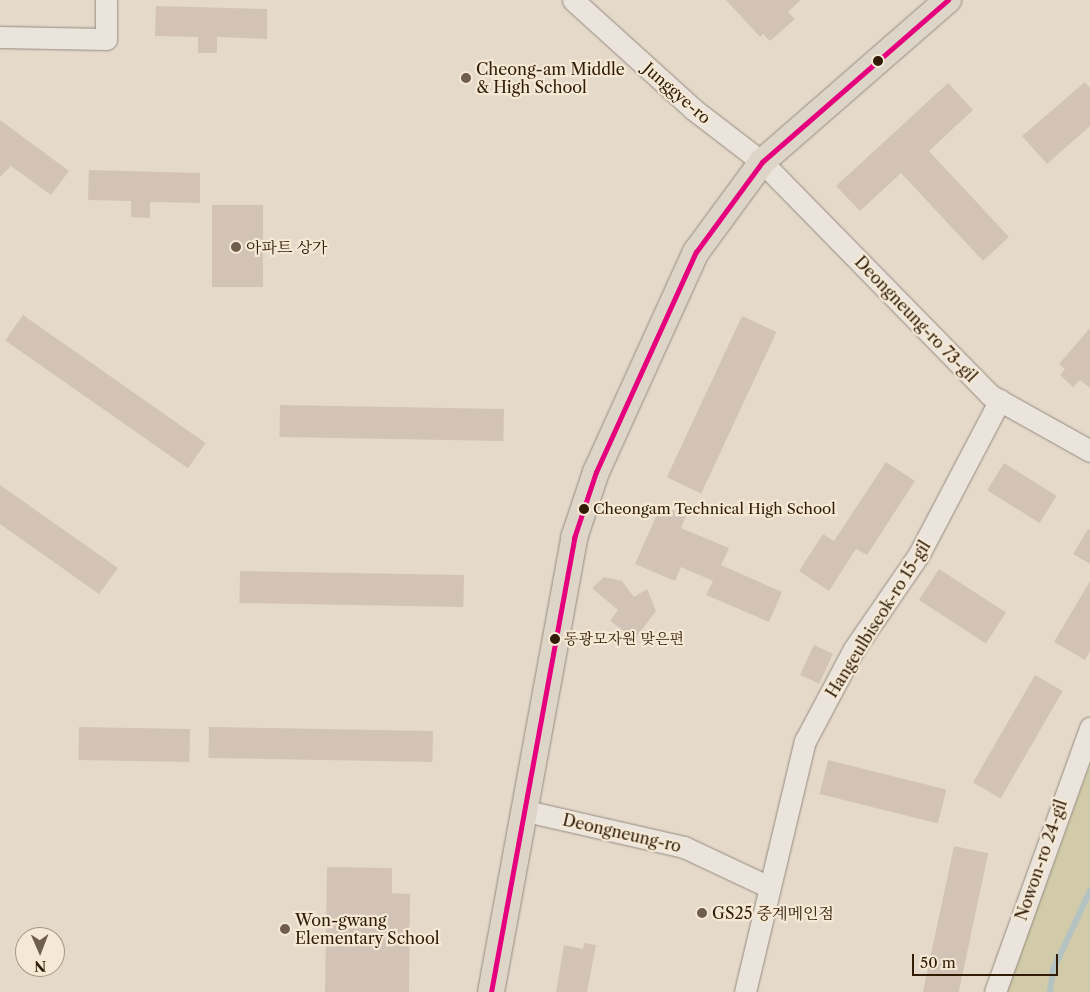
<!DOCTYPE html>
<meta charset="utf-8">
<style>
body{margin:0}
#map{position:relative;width:1090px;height:992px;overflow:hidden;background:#e5daca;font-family:"Libre Caslon Text","Noto Serif KR",serif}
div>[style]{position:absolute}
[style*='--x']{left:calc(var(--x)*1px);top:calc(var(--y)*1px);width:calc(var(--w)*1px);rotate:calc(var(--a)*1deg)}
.green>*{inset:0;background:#d1cba9}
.stream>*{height:5.5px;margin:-2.75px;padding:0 2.75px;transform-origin:2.75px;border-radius:2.75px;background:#b5c2c2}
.building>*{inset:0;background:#d3c3b6;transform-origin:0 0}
.roads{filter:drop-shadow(0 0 1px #948b80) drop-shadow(0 0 1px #948b80)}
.minor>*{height:21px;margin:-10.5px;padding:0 10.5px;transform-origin:10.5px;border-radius:10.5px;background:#eae4dc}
.major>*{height:26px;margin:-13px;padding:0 13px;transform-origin:13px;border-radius:13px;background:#ddd5c7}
.bus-1>*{height:5px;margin:-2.5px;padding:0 2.5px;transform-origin:2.5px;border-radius:2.5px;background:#e5007d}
.dots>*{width:14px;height:14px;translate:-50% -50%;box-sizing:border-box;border:2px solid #f5e9d5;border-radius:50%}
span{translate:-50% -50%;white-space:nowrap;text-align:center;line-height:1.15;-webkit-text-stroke:4.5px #f5e9d5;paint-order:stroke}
.bus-label{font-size:15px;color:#301c07}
.left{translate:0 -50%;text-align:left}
.poi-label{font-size:16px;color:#301c07}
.street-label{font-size:16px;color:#301c07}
.north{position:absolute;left:15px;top:927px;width:50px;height:50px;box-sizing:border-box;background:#f5e9d5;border:1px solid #a69783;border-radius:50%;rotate:179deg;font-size:14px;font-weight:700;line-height:20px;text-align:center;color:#301c07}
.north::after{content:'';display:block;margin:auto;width:18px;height:22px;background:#6f5e4b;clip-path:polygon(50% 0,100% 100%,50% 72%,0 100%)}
.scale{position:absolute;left:912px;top:954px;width:146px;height:22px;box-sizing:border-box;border:2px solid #301c07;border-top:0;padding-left:6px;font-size:15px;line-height:18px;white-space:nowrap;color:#301c07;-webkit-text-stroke:4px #f5e9d5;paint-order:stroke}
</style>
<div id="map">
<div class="green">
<div style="clip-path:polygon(1090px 764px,1090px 992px,1006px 992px)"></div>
</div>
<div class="stream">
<div style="--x:1050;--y:992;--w:22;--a:-82"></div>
<div style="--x:1053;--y:970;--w:87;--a:-64.9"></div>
</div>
<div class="building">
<div style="clip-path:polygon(726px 0,801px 0,788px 12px,795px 19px,770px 41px,763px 34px,760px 37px)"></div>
<div style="clip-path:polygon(156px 6px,267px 9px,267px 39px,217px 37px,217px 53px,198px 53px,198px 37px,155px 36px)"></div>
<div style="clip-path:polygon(1085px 82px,1090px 88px,1090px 126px,1047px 164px,1022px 136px)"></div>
<div style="clip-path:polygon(948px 83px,973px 110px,929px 151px,1009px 237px,983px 261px,901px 173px,860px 211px,836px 186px)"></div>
<div style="clip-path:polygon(0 120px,69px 171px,51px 195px,11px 166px,0 177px)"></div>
<div style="clip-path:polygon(89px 170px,200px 173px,200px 203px,150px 202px,150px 218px,131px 217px,131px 201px,88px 200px)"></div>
<div style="left:263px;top:205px;width:82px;height:51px;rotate:90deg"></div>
<div style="left:23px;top:315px;width:223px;height:31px;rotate:35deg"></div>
<div style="left:742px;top:316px;width:38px;height:178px;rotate:25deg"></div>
<div style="clip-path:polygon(1090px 328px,1090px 388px,1080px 380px,1073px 387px,1060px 375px,1065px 369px,1059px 364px)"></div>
<div style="left:280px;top:405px;width:224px;height:32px;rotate:1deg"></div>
<div style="clip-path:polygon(886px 462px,915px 481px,867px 555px,856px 549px,829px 591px,799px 571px,823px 534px,834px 541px)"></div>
<div style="left:1004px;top:463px;width:62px;height:32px;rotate:32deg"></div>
<div style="clip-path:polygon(0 485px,118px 568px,99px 594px,0 524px)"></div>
<div style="clip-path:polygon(661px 505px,686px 516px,681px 528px,729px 548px,721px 565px,782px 592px,769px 622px,706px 595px,713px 581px,681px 567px,675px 581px,635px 564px)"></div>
<div style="clip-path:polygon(1088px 529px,1090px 530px,1090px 564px,1073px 554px)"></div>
<div style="left:939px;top:569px;width:80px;height:37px;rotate:33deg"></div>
<div style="left:240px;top:571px;width:224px;height:32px;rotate:1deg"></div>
<div style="clip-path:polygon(604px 577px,622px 581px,634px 597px,647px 589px,656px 611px,635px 639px,610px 621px,618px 610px,592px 588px)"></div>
<div style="clip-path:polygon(1090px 581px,1090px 651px,1085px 660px,1054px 642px)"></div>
<div style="left:814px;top:645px;width:21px;height:33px;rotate:25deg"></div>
<div style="left:1035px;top:675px;width:32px;height:124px;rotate:30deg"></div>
<div style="left:79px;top:727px;width:111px;height:33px;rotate:1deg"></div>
<div style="left:209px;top:727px;width:224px;height:31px;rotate:1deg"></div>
<div style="left:828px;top:760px;width:122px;height:35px;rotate:14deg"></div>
<div style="left:954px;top:846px;width:35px;height:150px;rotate:12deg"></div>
<div style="clip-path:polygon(327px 867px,392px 868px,392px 893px,410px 894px,409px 992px,325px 992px)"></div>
<div style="clip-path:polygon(584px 943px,596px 945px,587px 992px,556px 992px,564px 945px,583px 949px)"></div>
</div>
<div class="roads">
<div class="minor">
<div style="--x:573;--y:0;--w:162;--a:42.2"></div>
<div style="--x:693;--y:109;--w:87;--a:37.5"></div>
<div style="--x:762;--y:162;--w:326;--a:45.6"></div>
<div style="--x:990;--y:395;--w:115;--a:29.2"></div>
<div style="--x:0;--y:37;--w:106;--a:1.1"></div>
<div style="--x:106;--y:39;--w:39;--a:-90"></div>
<div style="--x:526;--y:811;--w:162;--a:12.8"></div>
<div style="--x:684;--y:847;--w:94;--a:25.2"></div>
<div style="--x:745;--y:992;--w:258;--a:-76.6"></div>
<div style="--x:805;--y:741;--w:104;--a:-62"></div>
<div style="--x:854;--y:649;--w:115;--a:-55.6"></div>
<div style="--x:919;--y:554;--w:174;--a:-62.3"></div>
<div style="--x:995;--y:992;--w:281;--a:-70.2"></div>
</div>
<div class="major">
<div style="--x:491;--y:992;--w:462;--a:-79.6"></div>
<div style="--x:574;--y:538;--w:70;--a:-71.6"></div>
<div style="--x:596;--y:472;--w:242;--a:-65.6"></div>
<div style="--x:696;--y:252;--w:112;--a:-53.7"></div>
<div style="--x:762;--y:162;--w:247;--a:-41.1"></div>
</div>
</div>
<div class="bus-1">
<div style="--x:491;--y:992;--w:462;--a:-79.6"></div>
<div style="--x:574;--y:538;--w:70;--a:-71.6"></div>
<div style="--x:596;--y:472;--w:242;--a:-65.6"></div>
<div style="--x:696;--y:252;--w:112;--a:-53.7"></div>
<div style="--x:762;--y:162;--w:247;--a:-41.1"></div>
</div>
<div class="dots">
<div style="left:878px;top:61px;background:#301c07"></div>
<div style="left:466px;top:78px;background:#6f5e4b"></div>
<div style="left:236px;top:247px;background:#6f5e4b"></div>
<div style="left:584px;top:509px;background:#301c07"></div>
<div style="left:555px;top:639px;background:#301c07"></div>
<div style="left:702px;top:913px;background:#6f5e4b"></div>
<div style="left:285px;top:929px;background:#6f5e4b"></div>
</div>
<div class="bus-label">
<span class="left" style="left:593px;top:509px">Cheongam Technical High School</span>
<span class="left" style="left:564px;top:639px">동광모자원 맞은편</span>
</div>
<div class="poi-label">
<span class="left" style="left:476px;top:78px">Cheong-am Middle<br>&amp; High School</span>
<span class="left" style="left:246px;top:247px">아파트 상가</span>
<span class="left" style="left:712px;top:913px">GS25 중계메인점</span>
<span class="left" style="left:295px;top:929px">Won-gwang<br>Elementary School</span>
</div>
<div class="street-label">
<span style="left:677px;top:93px;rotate:41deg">Junggye-ro</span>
<span style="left:916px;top:319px;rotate:46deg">Deongneung-ro 73-gil</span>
<span style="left:878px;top:619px;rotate:-58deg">Hangeulbiseok-ro 15-gil</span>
<span style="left:622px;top:833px;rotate:13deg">Deongneung-ro</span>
<span style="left:1041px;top:860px;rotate:-71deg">Nowon-ro 24-gil</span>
</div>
<div class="north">N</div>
<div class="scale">50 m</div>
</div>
